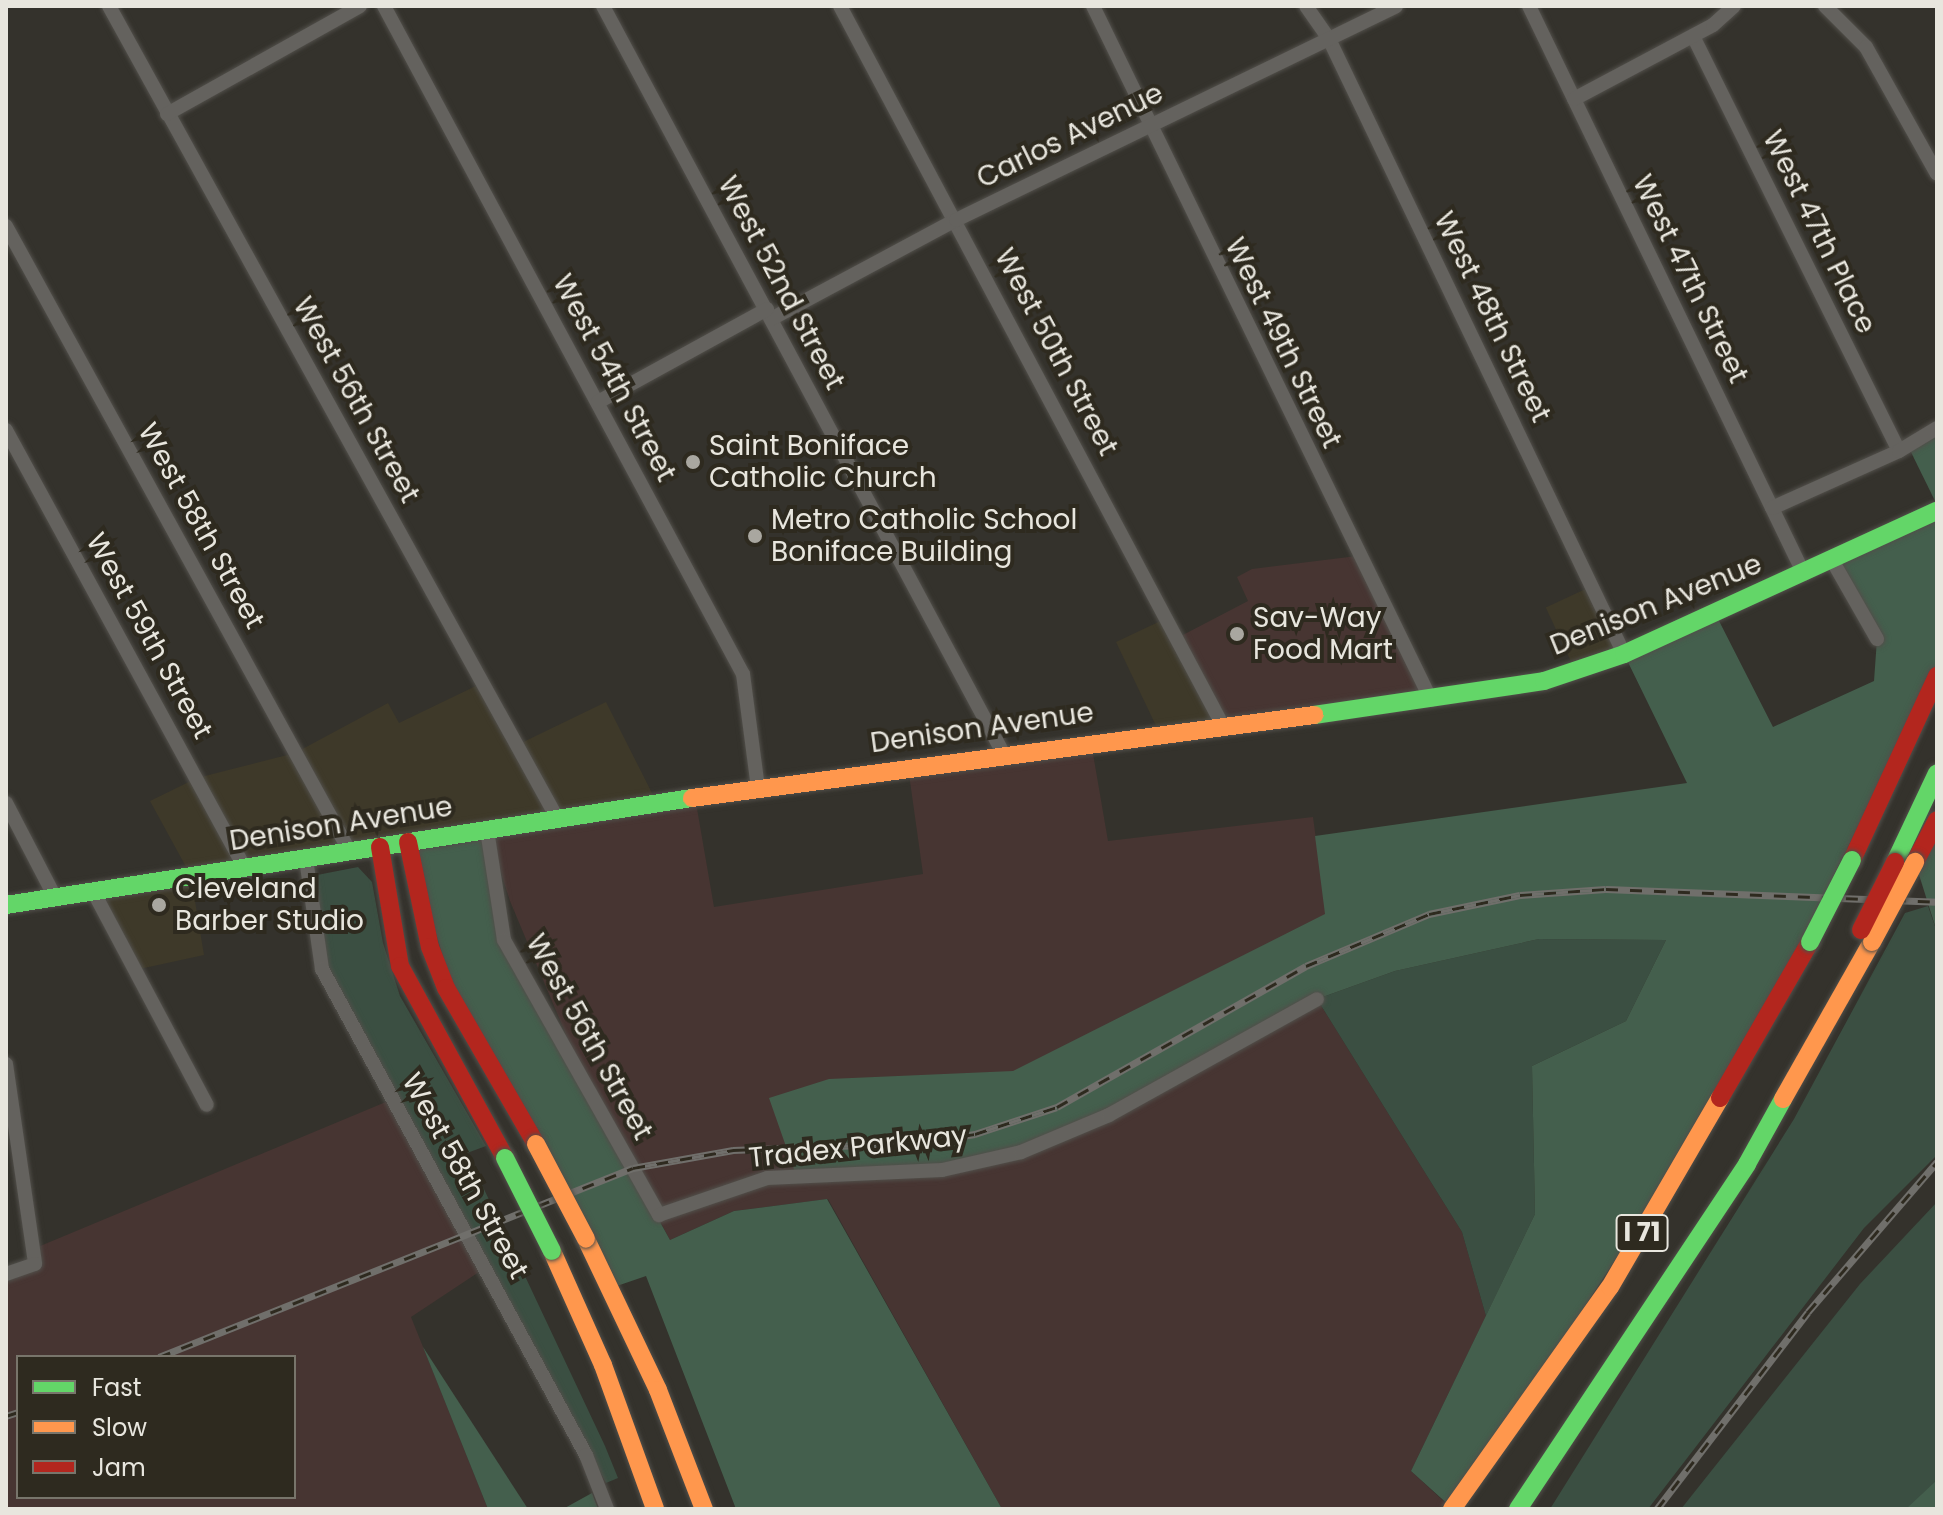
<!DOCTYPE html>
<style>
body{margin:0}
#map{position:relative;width:1943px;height:1515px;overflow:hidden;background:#34322c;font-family:Poppins,sans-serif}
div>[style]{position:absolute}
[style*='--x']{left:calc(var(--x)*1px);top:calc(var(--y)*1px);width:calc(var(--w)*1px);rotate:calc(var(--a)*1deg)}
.built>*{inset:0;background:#3e3929;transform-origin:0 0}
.industrial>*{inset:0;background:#473532}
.green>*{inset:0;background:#3b4f42}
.forest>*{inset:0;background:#445f4d}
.roads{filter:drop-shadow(0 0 2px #514f4a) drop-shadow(0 0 2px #514f4a)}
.street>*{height:14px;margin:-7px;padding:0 7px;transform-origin:7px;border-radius:7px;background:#64625e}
.fast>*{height:18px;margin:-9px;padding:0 9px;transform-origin:9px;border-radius:9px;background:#63d668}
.slow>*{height:18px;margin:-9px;padding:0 9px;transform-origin:9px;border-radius:9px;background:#ff974d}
.jam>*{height:18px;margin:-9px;padding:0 9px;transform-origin:9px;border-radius:9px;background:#b3261e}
.rail>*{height:7px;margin-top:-3.5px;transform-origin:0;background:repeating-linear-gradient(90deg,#2e2a1f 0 12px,#706f6b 0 24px);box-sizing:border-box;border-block:2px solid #706f6b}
.bridges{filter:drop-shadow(0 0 2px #514f4a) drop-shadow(0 0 2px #514f4a)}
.fast-bridge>*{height:18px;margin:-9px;padding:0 9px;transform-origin:9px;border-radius:9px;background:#63d668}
.slow-bridge>*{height:18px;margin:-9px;padding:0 9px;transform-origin:9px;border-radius:9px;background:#ff974d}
.jam-bridge>*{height:18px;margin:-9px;padding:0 9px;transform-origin:9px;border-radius:9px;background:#b3261e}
.dots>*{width:22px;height:22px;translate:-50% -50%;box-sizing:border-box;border:4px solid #2e2a1f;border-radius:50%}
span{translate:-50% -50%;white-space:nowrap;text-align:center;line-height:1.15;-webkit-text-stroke:8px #2e2a1f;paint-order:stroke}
.shield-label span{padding:2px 6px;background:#2e2a1f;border:2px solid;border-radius:6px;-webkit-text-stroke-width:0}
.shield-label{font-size:26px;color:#e8e6de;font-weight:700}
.street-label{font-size:28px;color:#e8e6de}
.poi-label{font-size:28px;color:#e8e6de}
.left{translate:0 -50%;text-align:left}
.frame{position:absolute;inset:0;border:8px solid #e8e6de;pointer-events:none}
.legend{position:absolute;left:16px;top:1355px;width:280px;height:144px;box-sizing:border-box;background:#2e2a1f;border:2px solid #78756b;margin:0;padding:10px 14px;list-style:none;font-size:24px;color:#e8e6de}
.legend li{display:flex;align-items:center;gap:16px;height:40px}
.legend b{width:40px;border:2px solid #78756b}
</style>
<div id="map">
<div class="built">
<div style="left:1592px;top:586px;width:75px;height:51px;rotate:65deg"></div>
<div style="clip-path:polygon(1169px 617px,1222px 724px,1159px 732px,1116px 642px)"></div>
<div style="clip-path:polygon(482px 683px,517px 745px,606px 702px,657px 803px,191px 877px,204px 955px,135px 970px,93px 891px,191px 876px,150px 801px,197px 778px,295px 753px,388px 703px,399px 723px)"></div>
</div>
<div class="industrial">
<div style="clip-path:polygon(1357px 556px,1431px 700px,1222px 724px,1179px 637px,1248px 601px,1237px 577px,1252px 569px)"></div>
<div style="clip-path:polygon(1091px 742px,1108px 841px,1313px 817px,1326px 914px,1317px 999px,1462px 1232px,1486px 1316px,1411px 1471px,1452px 1509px,1002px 1509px,828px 1199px,734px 1211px,670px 1240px,588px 1087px,510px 901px,487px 830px,695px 797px,714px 907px,923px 874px,908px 767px)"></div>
<div style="clip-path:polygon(evenodd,393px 1099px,485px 1268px,411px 1317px,488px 1509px,6px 1509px,6px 1274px,35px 1264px,33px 1249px,393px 1099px,18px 1357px,294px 1357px,294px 1497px,18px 1497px,18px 1357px)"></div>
</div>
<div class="green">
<div style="clip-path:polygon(358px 867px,372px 882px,383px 943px,400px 996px,486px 1146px,467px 1153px,605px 1446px,618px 1478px,606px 1483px,324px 964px,312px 876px)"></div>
<div style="clip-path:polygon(1928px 906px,1937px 932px,1937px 1155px,1864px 1228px,1648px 1509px,1550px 1509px,1794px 1119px,1905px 913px)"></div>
<div style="clip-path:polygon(1539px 939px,1666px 940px,1626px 1021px,1532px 1066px,1535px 1214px,1486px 1316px,1462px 1232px,1317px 999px,1395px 971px)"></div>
<div style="clip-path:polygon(1937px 1202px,1937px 1509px,1681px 1509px,1860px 1284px)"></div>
</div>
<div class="forest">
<div style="clip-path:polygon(1937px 428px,1937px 505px,1908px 446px)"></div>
<div style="clip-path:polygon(1937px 511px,1937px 667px,1729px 1087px,1452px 1508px,1411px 1471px,1535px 1214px,1532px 1066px,1626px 1021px,1666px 940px,1539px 939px,1395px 971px,1317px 999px,1071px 1135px,942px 1170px,796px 1175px,769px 1098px,829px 1079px,1013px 1071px,1325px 914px,1315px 836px,1687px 783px,1624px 654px,1715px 613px,1773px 727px,1874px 681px,1877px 639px,1832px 560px)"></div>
<div style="clip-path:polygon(1937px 820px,1937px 932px,1915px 862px)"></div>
<div style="clip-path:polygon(487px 830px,504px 940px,670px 1240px,734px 1211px,827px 1199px,1002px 1509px,736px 1509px,646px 1276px,611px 1288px,461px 1015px,408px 842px)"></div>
<div style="clip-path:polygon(423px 1347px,528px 1509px,488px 1509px)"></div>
<div style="clip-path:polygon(1937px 1480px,1937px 1509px,1906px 1509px)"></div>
<div style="clip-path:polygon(592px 1493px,598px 1509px,563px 1509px)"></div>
</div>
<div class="roads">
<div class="street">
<div style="--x:109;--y:6;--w:927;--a:61.11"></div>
<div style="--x:384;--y:6;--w:758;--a:61.75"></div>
<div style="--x:743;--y:674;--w:115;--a:82.5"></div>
<div style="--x:603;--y:6;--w:847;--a:61.83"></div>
<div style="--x:840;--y:6;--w:813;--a:61.99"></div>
<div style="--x:1093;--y:6;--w:772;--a:64.03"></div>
<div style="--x:1306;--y:6;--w:40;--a:55.1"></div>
<div style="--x:1329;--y:39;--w:682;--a:64.37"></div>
<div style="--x:1529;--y:6;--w:631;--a:64.17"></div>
<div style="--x:1825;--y:6;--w:58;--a:45"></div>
<div style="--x:1866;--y:47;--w:145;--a:60.8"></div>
<div style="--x:1693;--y:36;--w:463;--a:63.6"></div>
<div style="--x:1574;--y:99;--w:157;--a:-28"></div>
<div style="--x:1713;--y:25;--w:28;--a:-42"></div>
<div style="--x:167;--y:114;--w:221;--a:-29.2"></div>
<div style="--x:6;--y:226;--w:714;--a:61.21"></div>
<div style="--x:771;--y:319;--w:210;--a:-28.2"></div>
<div style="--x:956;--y:220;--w:489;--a:-25.9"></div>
<div style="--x:598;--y:402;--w:193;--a:-28.8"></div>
<div style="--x:6;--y:430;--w:499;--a:61.4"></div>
<div style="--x:1772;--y:508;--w:139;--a:-24.2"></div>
<div style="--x:1899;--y:451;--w:44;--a:-31.2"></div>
<div style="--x:1832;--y:560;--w:91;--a:60.3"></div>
<div style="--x:6;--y:803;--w:106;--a:62.5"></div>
<div style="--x:487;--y:830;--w:111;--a:81.2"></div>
<div style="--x:504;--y:940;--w:316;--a:60.6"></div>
<div style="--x:659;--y:1215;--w:114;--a:-18.9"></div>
<div style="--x:767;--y:1178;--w:175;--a:-2.6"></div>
<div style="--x:942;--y:1170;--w:81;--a:-12.8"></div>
<div style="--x:1021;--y:1152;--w:95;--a:-22.8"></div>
<div style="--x:1109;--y:1115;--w:238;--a:-29.1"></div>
<div style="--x:306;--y:859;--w:111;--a:81.7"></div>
<div style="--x:322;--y:969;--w:553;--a:61.49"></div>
<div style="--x:586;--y:1455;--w:58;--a:68.7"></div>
<div style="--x:93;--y:891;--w:242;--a:62"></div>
<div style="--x:6;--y:1064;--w:202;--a:81.7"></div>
<div style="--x:35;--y:1264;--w:31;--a:161"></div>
</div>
<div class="fast">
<div style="--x:1314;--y:715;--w:232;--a:-8.4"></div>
<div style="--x:1544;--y:681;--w:84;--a:-18.6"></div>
<div style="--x:1624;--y:654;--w:344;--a:-24.6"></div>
<div style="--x:1895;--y:862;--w:98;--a:-64.7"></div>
<div style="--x:6;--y:905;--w:694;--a:-8.87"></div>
<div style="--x:1518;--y:1509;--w:414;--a:-56.4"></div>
<div style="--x:1747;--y:1164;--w:74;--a:-61"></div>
</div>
<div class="slow">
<div style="--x:692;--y:798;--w:628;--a:-7.6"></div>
<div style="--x:1783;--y:1099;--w:180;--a:-60.5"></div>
<div style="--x:586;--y:1239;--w:167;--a:64.5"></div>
<div style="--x:658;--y:1390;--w:128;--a:68.9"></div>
<div style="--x:552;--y:1251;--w:125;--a:65.9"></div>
<div style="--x:603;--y:1365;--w:153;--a:70.1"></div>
<div style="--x:1452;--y:1509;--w:272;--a:-54.6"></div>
<div style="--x:1610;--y:1287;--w:219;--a:-59.8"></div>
</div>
<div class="jam">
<div style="--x:408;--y:842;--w:107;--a:78.2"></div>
<div style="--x:430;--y:947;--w:44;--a:68.7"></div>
<div style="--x:446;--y:988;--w:180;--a:60"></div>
<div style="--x:380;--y:847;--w:121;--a:80.5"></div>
<div style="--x:400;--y:966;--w:219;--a:61.3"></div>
<div style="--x:1852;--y:860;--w:203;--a:-65.2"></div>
<div style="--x:1915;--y:862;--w:47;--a:-62.4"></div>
<div style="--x:1720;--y:1098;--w:180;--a:-60"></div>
</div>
</div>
<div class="rail">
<div style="--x:159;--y:1357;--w:510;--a:-21.74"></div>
<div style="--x:633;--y:1168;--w:102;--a:-10.2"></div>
<div style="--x:733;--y:1150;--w:182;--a:-2.2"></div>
<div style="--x:915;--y:1143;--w:61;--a:-8.5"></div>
<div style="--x:975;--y:1134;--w:86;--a:-18.2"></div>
<div style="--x:1057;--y:1107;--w:286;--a:-29.5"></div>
<div style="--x:1306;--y:966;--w:134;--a:-22.9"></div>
<div style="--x:1429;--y:914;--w:93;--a:-11.8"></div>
<div style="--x:1520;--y:895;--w:86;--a:-4"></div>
<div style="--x:1606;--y:889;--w:331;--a:2.2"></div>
<div style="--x:6;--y:1416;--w:13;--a:-18"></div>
<div style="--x:1657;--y:1509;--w:248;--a:-52.5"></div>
<div style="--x:1808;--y:1312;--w:198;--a:-49.3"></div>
</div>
<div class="bridges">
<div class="fast-bridge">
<div style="--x:1810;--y:942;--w:92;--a:-62.9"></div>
<div style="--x:505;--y:1158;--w:104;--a:63.2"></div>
</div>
<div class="slow-bridge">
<div style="--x:1872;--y:942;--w:91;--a:-61.7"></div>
<div style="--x:536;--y:1144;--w:107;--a:62.2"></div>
</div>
<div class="jam-bridge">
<div style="--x:1861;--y:930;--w:76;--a:-63.4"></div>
</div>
</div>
<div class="dots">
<div style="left:693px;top:462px;background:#a9a7a0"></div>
<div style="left:755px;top:536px;background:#a9a7a0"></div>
<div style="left:1237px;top:634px;background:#a9a7a0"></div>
<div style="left:159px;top:905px;background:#a9a7a0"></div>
</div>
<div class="shield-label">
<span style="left:1642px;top:1233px">I 71</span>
</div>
<div class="street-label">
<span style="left:1070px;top:136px;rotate:-26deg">Carlos Avenue</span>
<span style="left:1819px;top:232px;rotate:64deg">West 47th Place</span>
<span style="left:1690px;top:279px;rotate:64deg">West 47th Street</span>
<span style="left:781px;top:283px;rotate:62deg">West 52nd Street</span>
<span style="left:1492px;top:317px;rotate:64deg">West 48th Street</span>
<span style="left:1283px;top:343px;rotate:64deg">West 49th Street</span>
<span style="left:1056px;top:352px;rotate:62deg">West 50th Street</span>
<span style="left:614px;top:378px;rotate:62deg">West 54th Street</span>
<span style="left:356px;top:400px;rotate:61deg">West 56th Street</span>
<span style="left:201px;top:526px;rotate:61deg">West 58th Street</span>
<span style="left:1656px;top:605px;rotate:-22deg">Denison Avenue</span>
<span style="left:149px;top:636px;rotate:61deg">West 59th Street</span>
<span style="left:982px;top:728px;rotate:-8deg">Denison Avenue</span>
<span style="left:341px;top:824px;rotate:-9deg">Denison Avenue</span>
<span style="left:589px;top:1037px;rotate:61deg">West 56th Street</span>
<span style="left:858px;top:1147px;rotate:-6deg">Tradex Parkway</span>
<span style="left:465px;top:1176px;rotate:61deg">West 58th Street</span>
</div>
<div class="poi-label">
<span class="left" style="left:709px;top:462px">Saint Boniface<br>Catholic Church</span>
<span class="left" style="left:771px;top:536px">Metro Catholic School<br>Boniface Building</span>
<span class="left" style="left:1253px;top:634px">Sav-Way<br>Food Mart</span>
<span class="left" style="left:175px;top:905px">Cleveland<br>Barber Studio</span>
</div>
<div class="frame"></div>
<ul class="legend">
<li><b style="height:10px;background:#63d668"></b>Fast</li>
<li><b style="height:10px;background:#ff974d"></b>Slow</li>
<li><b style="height:10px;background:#b3261e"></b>Jam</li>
</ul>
</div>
